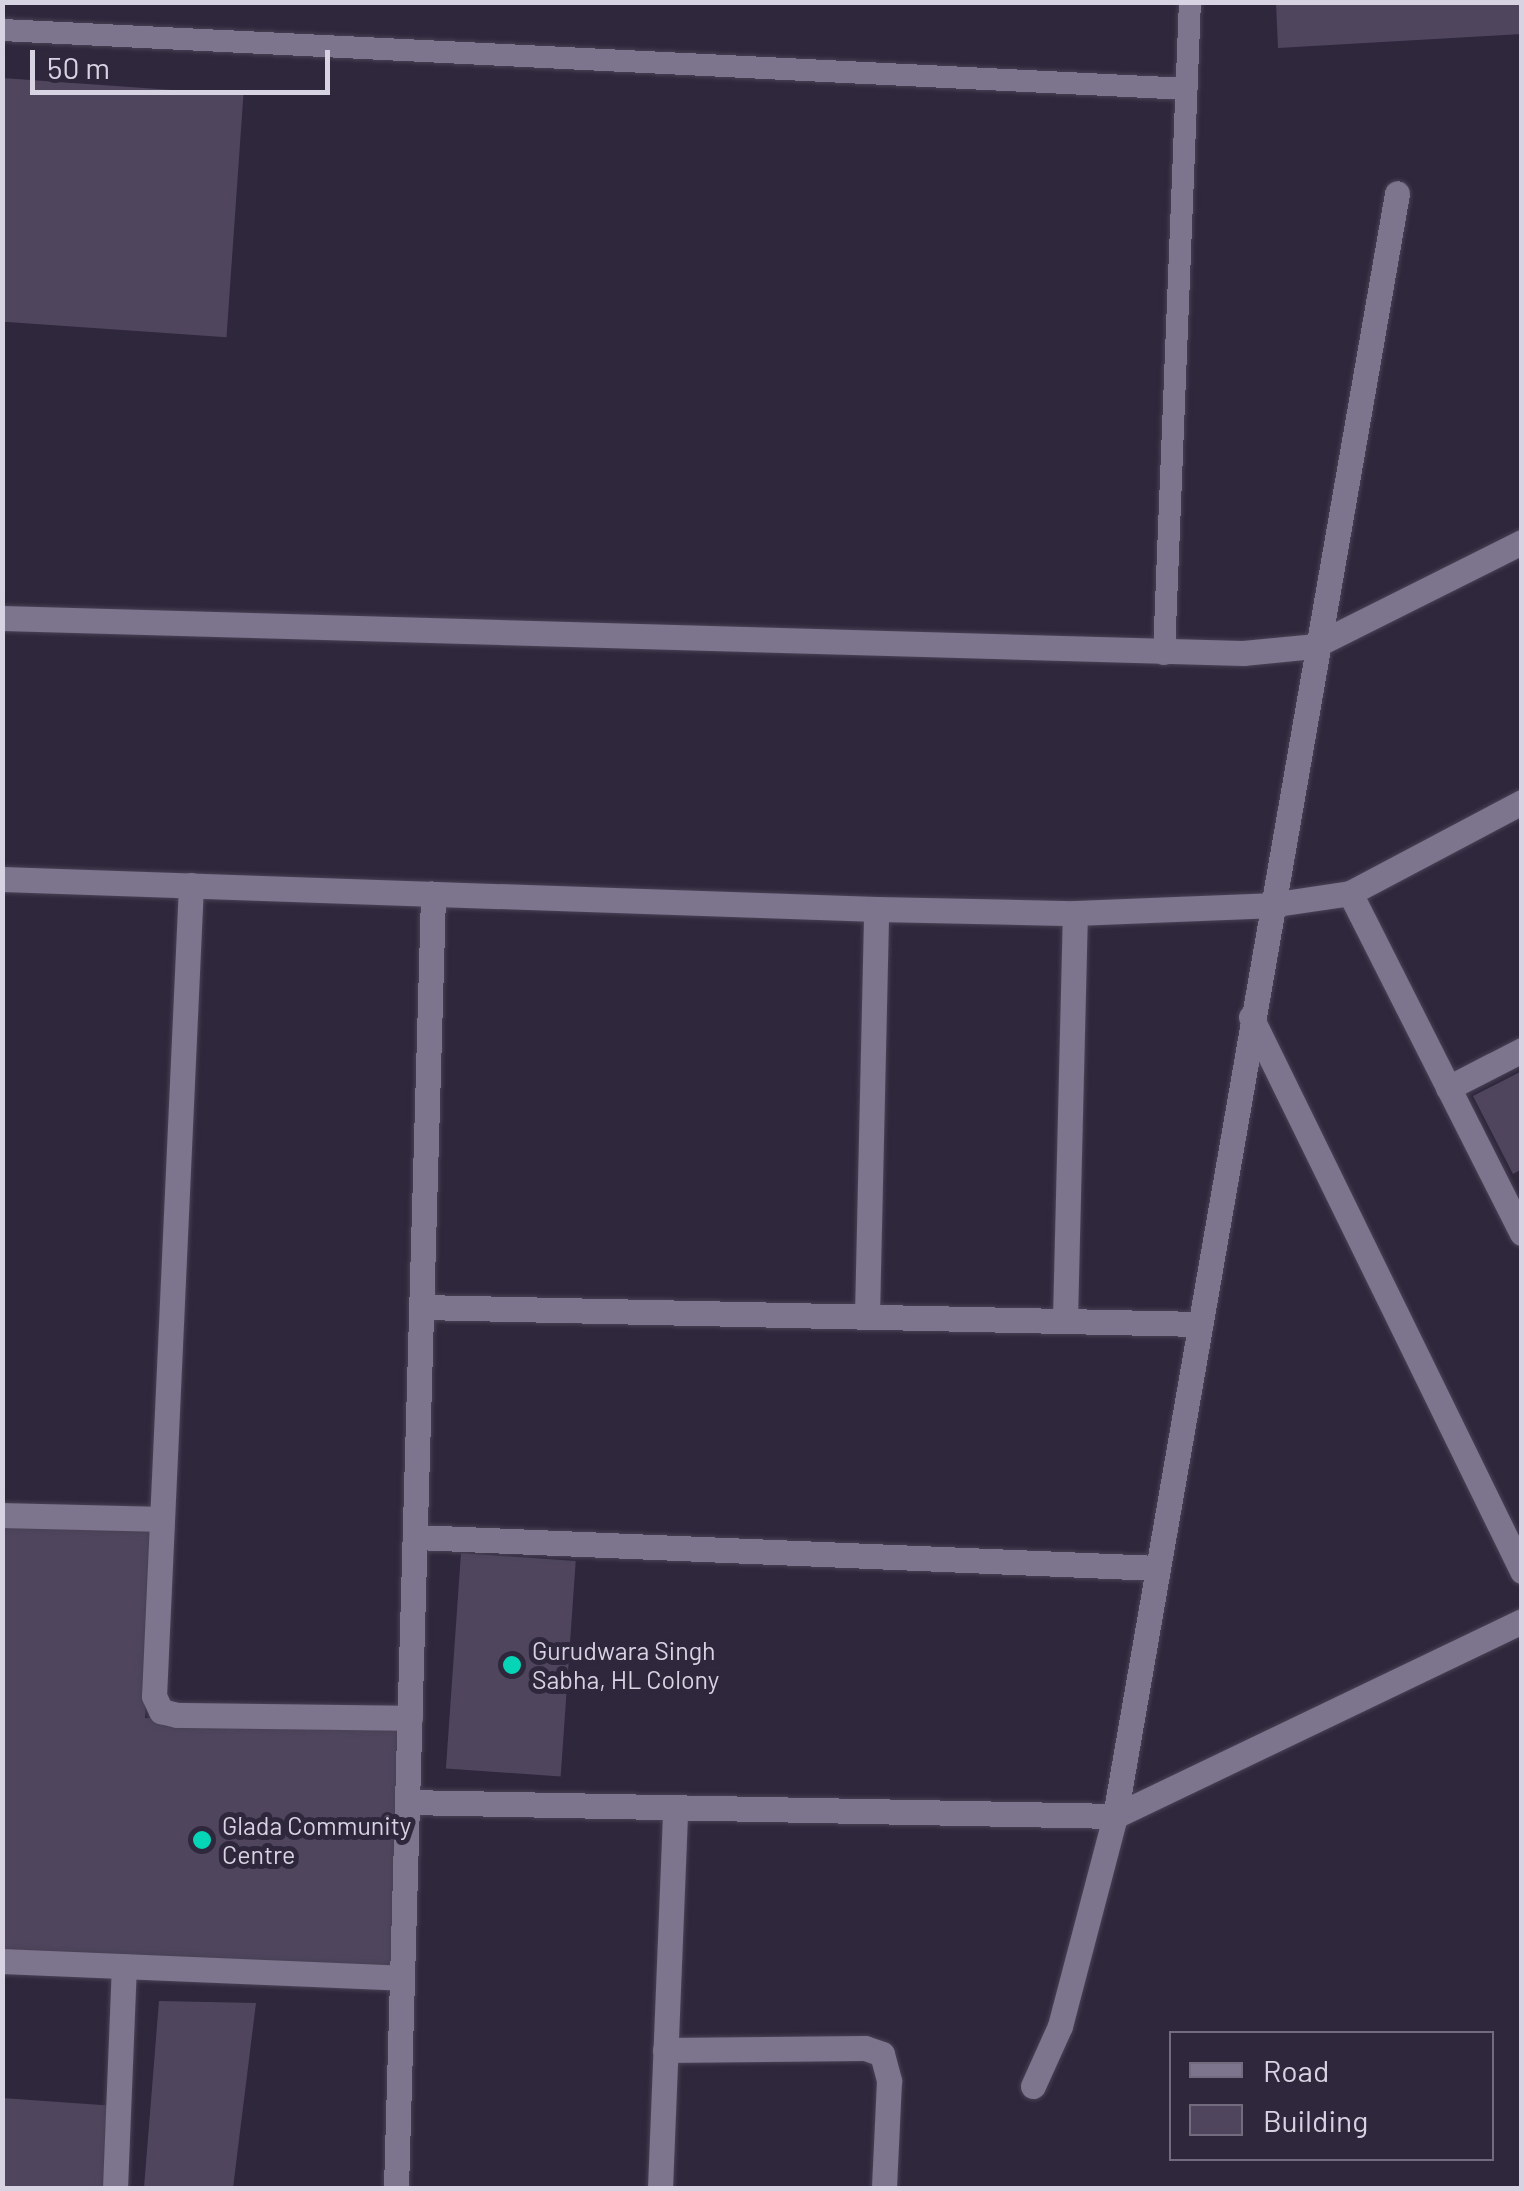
<!DOCTYPE html>
<style>
body{margin:0}
#map{position:relative;width:1524px;height:2191px;overflow:hidden;background:#2f273c;font-family:Barlow,sans-serif}
div>[style]{position:absolute}
[style*='--x']{left:calc(var(--x)*1px);top:calc(var(--y)*1px);width:calc(var(--w)*1px);rotate:calc(var(--a)*1deg)}
.building>*{inset:0;background:#4f465e;transform-origin:0 0}
.roads{filter:drop-shadow(0 0 2px #494255) drop-shadow(0 0 2px #494255)}
.lane>*{height:22px;margin:-11px;padding:0 11px;transform-origin:11px;border-radius:11px;background:#7d748d}
.street>*{height:25px;margin:-12.5px;padding:0 12.5px;transform-origin:12.5px;border-radius:12.5px;background:#7d748d}
.dots>*{width:28px;height:28px;translate:-50% -50%;box-sizing:border-box;border:5px solid #2f273c;border-radius:50%}
span{translate:-50% -50%;white-space:nowrap;text-align:center;line-height:1.15;-webkit-text-stroke:10px #2f273c;paint-order:stroke}
.poi-label{font-size:25px;color:#d8d3e2}
.left{translate:0 -50%;text-align:left}
.frame{position:absolute;inset:0;border:5px solid #d8d3e2;pointer-events:none}
.legend{position:absolute;left:1169px;top:2031px;width:325px;height:130px;box-sizing:border-box;background:#2f273c;border:2px solid #736c7e;margin:0;padding:12px 18px;list-style:none;font-size:30px;color:#d8d3e2}
.legend li{display:flex;align-items:center;gap:20px;height:50px}
.legend b{width:50px;border:2px solid #736c7e}
.scale{position:absolute;left:30px;top:50px;width:300px;height:45px;box-sizing:border-box;border:5px solid #d8d3e2;border-top:0;padding-left:12px;font-size:30px;line-height:35px;white-space:nowrap;color:#d8d3e2;-webkit-text-stroke:8px #2f273c;paint-order:stroke}
</style>
<div id="map">
<div class="building">
<div style="clip-path:polygon(1276px 2px,1522px 2px,1522px 34px,1278px 48px)"></div>
<div style="left:2px;top:78px;width:242px;height:243px;rotate:4deg"></div>
<div style="clip-path:polygon(1522px 1071px,1522px 1169px,1513px 1174px,1473px 1096px)"></div>
<div style="clip-path:polygon(2px 1522px,155px 1525px,145px 1718px,404px 1726px,398px 1972px,2px 1955px)"></div>
<div style="left:461px;top:1553px;width:115px;height:216px;rotate:4deg"></div>
<div style="clip-path:polygon(159px 2001px,256px 2003px,233px 2188px,144px 2188px)"></div>
<div style="left:2px;top:2098px;width:107px;height:90px;rotate:4deg"></div>
</div>
<div class="roads">
<div class="lane">
<div style="--x:2;--y:30;--w:1186;--a:2.85"></div>
<div style="--x:1164;--y:654;--w:653;--a:-87.72"></div>
</div>
<div class="street">
<div style="--x:2;--y:618;--w:1241;--a:1.62"></div>
<div style="--x:1243;--y:653;--w:71;--a:-5.6"></div>
<div style="--x:1314;--y:646;--w:233;--a:-26.6"></div>
<div style="--x:2;--y:879;--w:875;--a:1.97"></div>
<div style="--x:876;--y:909;--w:199;--a:1.2"></div>
<div style="--x:1075;--y:913;--w:195;--a:-2.3"></div>
<div style="--x:1270;--y:905;--w:81;--a:-8.5"></div>
<div style="--x:1350;--y:893;--w:195;--a:-27.9"></div>
<div style="--x:191;--y:885;--w:812;--a:92.61"></div>
<div style="--x:154;--y:1696;--w:17;--a:65"></div>
<div style="--x:161;--y:1711;--w:16;--a:14"></div>
<div style="--x:177;--y:1715;--w:233;--a:0.7"></div>
<div style="--x:1350;--y:893;--w:381;--a:63.2"></div>
<div style="--x:1251;--y:1017;--w:617;--a:63.93"></div>
<div style="--x:1448;--y:1088;--w:83;--a:-27.2"></div>
<div style="--x:421;--y:1307;--w:778;--a:1.25"></div>
<div style="--x:867;--y:1315;--w:406;--a:-88.7"></div>
<div style="--x:1065;--y:1319;--w:406;--a:-88.6"></div>
<div style="--x:2;--y:1515;--w:160;--a:1.4"></div>
<div style="--x:415;--y:1537;--w:743;--a:2.39"></div>
<div style="--x:407;--y:1802;--w:708;--a:1.13"></div>
<div style="--x:1115;--y:1816;--w:451;--a:-25.6"></div>
<div style="--x:2;--y:1961;--w:400;--a:2.4"></div>
<div style="--x:665;--y:2050;--w:200;--a:-0.6"></div>
<div style="--x:865;--y:2048;--w:18;--a:19"></div>
<div style="--x:882;--y:2054;--w:28;--a:75"></div>
<div style="--x:889;--y:2081;--w:107;--a:92.7"></div>
<div style="--x:1033;--y:2086;--w:66;--a:-65.8"></div>
<div style="--x:1060;--y:2026;--w:217;--a:-75.3"></div>
<div style="--x:1115;--y:1816;--w:1647;--a:-80.14"></div>
<div style="--x:115;--y:2188;--w:222;--a:-87.7"></div>
<div style="--x:396;--y:2188;--w:1295;--a:-88.36"></div>
<div style="--x:660;--y:2188;--w:380;--a:-87.7"></div>
</div>
</div>
<div class="dots">
<div style="left:512px;top:1665px;background:#05d5b6"></div>
<div style="left:202px;top:1840px;background:#05d5b6"></div>
</div>
<div class="poi-label">
<span class="left" style="left:532px;top:1665px">Gurudwara Singh<br>Sabha, HL Colony</span>
<span class="left" style="left:222px;top:1840px">Glada Community<br>Centre</span>
</div>
<div class="frame"></div>
<ul class="legend">
<li><b style="height:12px;background:#7d748d"></b>Road</li>
<li><b style="height:28px;background:#4f465e"></b>Building</li>
</ul>
<div class="scale">50 m</div>
</div>
